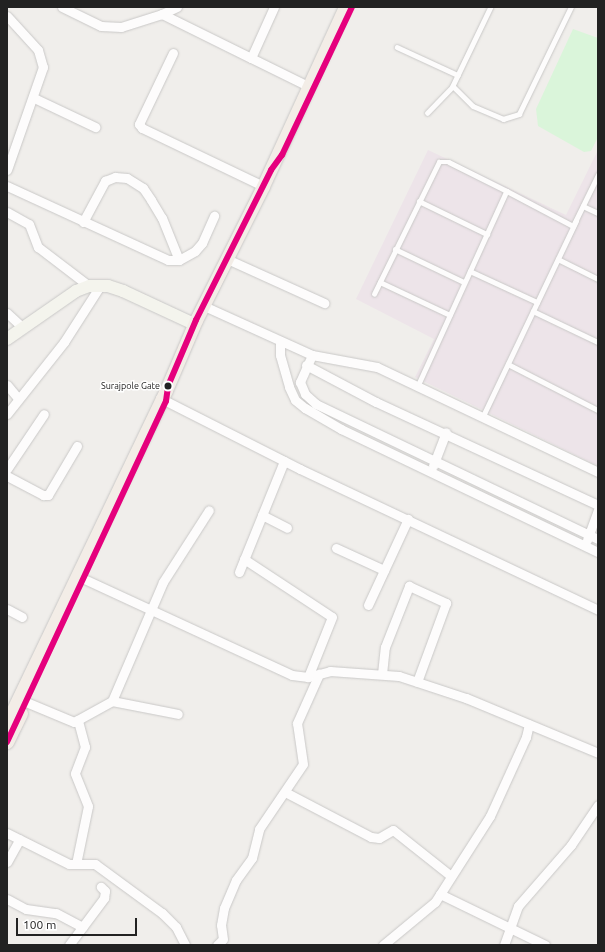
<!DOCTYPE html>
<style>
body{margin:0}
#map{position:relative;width:605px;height:952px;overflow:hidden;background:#f0eeeb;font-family:Ubuntu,sans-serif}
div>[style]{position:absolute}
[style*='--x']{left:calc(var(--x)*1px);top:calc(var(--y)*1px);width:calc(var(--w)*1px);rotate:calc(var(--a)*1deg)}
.industrial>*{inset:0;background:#ede4e9}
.park>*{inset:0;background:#daf5da}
.roads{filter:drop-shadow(0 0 1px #c9c8c7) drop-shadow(0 0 1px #c9c8c7)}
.lane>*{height:4.5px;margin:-2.25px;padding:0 2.25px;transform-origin:2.25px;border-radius:2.25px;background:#fdfcfc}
.street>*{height:9px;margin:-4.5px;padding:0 4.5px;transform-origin:4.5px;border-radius:4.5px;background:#fdfcfc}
.secondary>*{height:12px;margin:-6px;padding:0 6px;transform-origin:6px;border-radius:6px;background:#f4f4ed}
.primary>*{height:13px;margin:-6.5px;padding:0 6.5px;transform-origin:6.5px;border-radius:6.5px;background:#f3ede7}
.bus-1>*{height:6px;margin:-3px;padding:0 3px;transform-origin:3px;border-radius:3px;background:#e5007d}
.dots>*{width:11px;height:11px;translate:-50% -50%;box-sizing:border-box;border:2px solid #fff;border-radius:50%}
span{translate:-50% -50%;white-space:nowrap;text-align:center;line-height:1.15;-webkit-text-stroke:3px #fff;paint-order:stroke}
.bus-label{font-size:9px;color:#222}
.right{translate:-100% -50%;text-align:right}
.frame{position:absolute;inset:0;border:8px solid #222;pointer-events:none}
.scale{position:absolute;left:16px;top:918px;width:121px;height:18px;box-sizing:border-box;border:2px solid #222;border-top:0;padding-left:5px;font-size:12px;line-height:14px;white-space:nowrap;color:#222;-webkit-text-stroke:3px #fff;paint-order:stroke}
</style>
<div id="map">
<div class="industrial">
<div style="clip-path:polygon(428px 150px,566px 215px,598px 150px,598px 466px,415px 377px,434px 339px,356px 299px)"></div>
</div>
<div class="park">
<div style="clip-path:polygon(573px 29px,598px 38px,598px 137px,591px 151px,584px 152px,538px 126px,536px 109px)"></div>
</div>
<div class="roads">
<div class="lane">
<div style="--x:491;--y:7;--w:88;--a:115.7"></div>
<div style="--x:453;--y:86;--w:28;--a:45"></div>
<div style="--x:473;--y:106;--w:33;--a:23"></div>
<div style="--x:503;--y:119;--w:17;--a:-17"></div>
<div style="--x:519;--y:114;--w:119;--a:-64.1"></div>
<div style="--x:397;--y:47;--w:67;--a:24.7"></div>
<div style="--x:427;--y:113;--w:37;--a:-46"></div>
<div style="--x:507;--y:191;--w:75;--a:27.9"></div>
<div style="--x:573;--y:226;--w:57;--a:-63.9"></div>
<div style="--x:419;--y:201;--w:76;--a:25.9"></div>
<div style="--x:583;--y:206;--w:17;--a:25"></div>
<div style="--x:395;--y:249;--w:76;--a:25.6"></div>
<div style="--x:558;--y:259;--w:45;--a:26.6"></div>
<div style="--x:470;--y:271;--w:74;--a:24.8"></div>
<div style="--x:380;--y:282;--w:77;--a:25.2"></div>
<div style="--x:374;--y:294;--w:147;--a:-63.8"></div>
<div style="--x:439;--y:162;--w:10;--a:0"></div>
<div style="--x:449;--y:162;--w:65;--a:26.6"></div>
<div style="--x:507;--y:191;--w:214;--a:114.5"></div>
<div style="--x:533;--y:311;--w:72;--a:25.5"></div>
<div style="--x:508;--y:364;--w:101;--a:27.1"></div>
<div style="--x:483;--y:416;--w:216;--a:-64.5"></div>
</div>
<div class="street">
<div style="--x:62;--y:7;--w:43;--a:26"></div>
<div style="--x:101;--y:26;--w:20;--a:3"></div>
<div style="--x:121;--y:27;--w:43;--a:-17.6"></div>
<div style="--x:177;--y:7;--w:17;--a:155"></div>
<div style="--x:162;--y:14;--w:99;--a:26.3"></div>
<div style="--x:251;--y:58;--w:56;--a:-65.7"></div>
<div style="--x:7;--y:16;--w:46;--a:47.6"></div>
<div style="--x:38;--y:50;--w:18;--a:74"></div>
<div style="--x:43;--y:67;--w:109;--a:109.3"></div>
<div style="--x:173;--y:53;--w:79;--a:115.6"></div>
<div style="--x:139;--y:124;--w:5;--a:53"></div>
<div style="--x:142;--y:128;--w:134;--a:25.6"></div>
<div style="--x:251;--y:58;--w:64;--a:26.2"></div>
<div style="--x:34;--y:98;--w:68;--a:25.4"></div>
<div style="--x:7;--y:186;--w:177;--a:24.7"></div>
<div style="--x:168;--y:260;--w:11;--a:0"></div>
<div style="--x:179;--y:260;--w:18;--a:-29"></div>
<div style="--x:195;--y:251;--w:11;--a:-49"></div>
<div style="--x:202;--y:243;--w:30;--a:-66"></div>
<div style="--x:7;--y:212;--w:25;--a:29"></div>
<div style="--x:29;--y:224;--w:25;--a:69"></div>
<div style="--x:38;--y:247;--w:64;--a:37.4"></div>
<div style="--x:83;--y:222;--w:47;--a:-61.8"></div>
<div style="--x:105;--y:181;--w:11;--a:-22"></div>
<div style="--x:115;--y:177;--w:12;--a:5"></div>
<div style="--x:127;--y:178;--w:19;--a:32"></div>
<div style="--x:143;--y:188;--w:14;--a:56"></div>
<div style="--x:151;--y:200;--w:21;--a:59"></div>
<div style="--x:162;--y:218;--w:45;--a:68"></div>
<div style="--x:227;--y:259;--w:107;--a:24.4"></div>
<div style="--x:204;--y:306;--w:119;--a:24.4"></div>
<div style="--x:312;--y:355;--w:66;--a:10.5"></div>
<div style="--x:377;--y:367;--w:245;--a:25.4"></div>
<div style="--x:7;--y:313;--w:21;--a:43"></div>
<div style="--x:280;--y:341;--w:14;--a:90"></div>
<div style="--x:280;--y:355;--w:33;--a:74"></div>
<div style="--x:289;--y:387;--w:14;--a:65"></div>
<div style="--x:295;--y:400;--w:13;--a:39"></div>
<div style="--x:305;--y:408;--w:42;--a:30.3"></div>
<div style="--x:341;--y:429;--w:285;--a:25.6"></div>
<div style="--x:312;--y:355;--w:30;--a:114"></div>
<div style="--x:300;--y:382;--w:13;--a:67"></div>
<div style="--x:305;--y:394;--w:15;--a:42"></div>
<div style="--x:316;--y:404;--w:313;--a:25.6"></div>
<div style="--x:306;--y:365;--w:79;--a:27.9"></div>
<div style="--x:376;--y:402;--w:245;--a:24.9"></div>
<div style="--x:7;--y:385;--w:17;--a:50"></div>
<div style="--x:160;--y:398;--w:157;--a:26.9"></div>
<div style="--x:300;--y:469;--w:330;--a:25.3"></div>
<div style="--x:7;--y:414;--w:92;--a:-51.6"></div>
<div style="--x:64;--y:342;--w:67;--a:-57.3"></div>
<div style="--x:433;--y:466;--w:36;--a:-69"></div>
<div style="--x:7;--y:469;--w:66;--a:-56.1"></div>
<div style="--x:7;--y:476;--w:41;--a:27.8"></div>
<div style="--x:43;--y:495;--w:5;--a:0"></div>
<div style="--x:48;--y:495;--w:57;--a:-59.4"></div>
<div style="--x:262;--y:515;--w:28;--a:27"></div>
<div style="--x:587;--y:540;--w:32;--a:-70"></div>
<div style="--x:336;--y:548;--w:53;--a:24.6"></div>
<div style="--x:244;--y:559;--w:105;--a:33.4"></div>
<div style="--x:332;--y:617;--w:65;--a:111.8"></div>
<div style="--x:239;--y:572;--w:120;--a:-67.9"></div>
<div style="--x:82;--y:578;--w:231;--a:24.8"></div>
<div style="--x:292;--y:675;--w:16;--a:7"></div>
<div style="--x:308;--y:677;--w:23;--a:-15"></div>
<div style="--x:330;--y:671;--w:69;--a:4.1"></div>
<div style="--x:399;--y:676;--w:71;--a:18.2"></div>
<div style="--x:466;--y:698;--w:143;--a:22.6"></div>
<div style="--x:368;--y:605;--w:95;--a:-65.1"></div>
<div style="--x:7;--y:609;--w:17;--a:28"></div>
<div style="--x:382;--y:674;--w:27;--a:-84"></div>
<div style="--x:385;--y:647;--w:66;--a:-68.5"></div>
<div style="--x:409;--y:586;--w:41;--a:24.7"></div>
<div style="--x:446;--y:603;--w:84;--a:110.2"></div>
<div style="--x:112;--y:701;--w:129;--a:-66.8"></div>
<div style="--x:163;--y:582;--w:85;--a:-57.4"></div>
<div style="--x:26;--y:702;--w:52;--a:22.6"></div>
<div style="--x:74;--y:722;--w:43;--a:-28.9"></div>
<div style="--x:112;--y:701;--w:67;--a:11.1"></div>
<div style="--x:285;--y:792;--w:97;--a:27.6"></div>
<div style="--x:371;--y:837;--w:8;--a:7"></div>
<div style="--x:379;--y:838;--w:16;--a:-30"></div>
<div style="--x:393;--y:830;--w:74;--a:38.4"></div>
<div style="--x:7;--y:833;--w:69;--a:26.6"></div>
<div style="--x:69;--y:864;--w:26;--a:0"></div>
<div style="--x:95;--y:864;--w:83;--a:36.2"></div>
<div style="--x:162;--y:913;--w:20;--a:45"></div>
<div style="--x:176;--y:927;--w:20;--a:63"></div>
<div style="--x:7;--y:862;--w:26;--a:-61"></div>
<div style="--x:76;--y:864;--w:59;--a:-78.3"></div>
<div style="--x:88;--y:806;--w:35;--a:-112"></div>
<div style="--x:75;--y:773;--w:28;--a:-69"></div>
<div style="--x:85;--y:747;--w:28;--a:-105"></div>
<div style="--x:440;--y:894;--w:117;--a:25.9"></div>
<div style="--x:7;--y:899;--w:21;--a:28"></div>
<div style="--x:26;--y:909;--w:30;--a:8"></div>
<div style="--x:56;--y:913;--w:30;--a:28"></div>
<div style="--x:69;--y:945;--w:59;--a:-53.3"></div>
<div style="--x:104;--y:898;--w:7;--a:-82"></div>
<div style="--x:105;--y:891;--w:6;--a:-135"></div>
<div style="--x:217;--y:945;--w:8;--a:-45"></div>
<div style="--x:223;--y:939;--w:14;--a:-98"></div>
<div style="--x:221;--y:925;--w:17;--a:-80"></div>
<div style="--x:224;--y:908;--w:30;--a:-67"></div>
<div style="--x:236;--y:880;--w:27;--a:-54"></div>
<div style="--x:252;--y:858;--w:30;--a:-76"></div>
<div style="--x:259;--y:829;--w:78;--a:-55.9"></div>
<div style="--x:303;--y:764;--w:41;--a:-98.3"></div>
<div style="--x:297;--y:723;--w:54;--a:-65.8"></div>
<div style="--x:383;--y:945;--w:67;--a:-39.6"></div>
<div style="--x:435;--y:902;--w:102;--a:-57.4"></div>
<div style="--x:490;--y:816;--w:87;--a:-65.5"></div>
<div style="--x:526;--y:737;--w:13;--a:-77"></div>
<div style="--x:504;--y:945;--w:41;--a:-70.3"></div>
<div style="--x:518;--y:906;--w:81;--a:-49"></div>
<div style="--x:571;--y:845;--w:48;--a:-56"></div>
</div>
<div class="secondary">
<div style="--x:7;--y:339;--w:84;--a:-34.8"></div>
<div style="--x:76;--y:291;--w:14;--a:-21"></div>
<div style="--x:89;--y:286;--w:19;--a:0"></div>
<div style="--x:108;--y:286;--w:16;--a:18"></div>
<div style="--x:123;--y:291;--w:78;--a:24.9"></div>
</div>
<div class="primary">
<div style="--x:7;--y:722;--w:368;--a:-64.4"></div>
<div style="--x:166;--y:390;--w:76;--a:-66.8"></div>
<div style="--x:196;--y:320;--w:150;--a:-63.4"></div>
<div style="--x:263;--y:186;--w:197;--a:-65.4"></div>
<div style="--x:7;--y:742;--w:32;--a:-64"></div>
</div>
</div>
<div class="bus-1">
<div style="--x:7;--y:742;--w:376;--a:-65"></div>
<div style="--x:166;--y:401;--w:15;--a:-82"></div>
<div style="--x:168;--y:386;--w:72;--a:-67"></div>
<div style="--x:196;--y:320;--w:168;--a:-63.4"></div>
<div style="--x:271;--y:170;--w:19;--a:-54"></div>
<div style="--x:282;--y:155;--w:164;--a:-64.7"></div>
</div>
<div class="dots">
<div style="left:168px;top:386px;background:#222"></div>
</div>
<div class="bus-label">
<span class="right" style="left:160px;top:386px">Surajpole Gate</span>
</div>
<div class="frame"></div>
<div class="scale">100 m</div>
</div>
